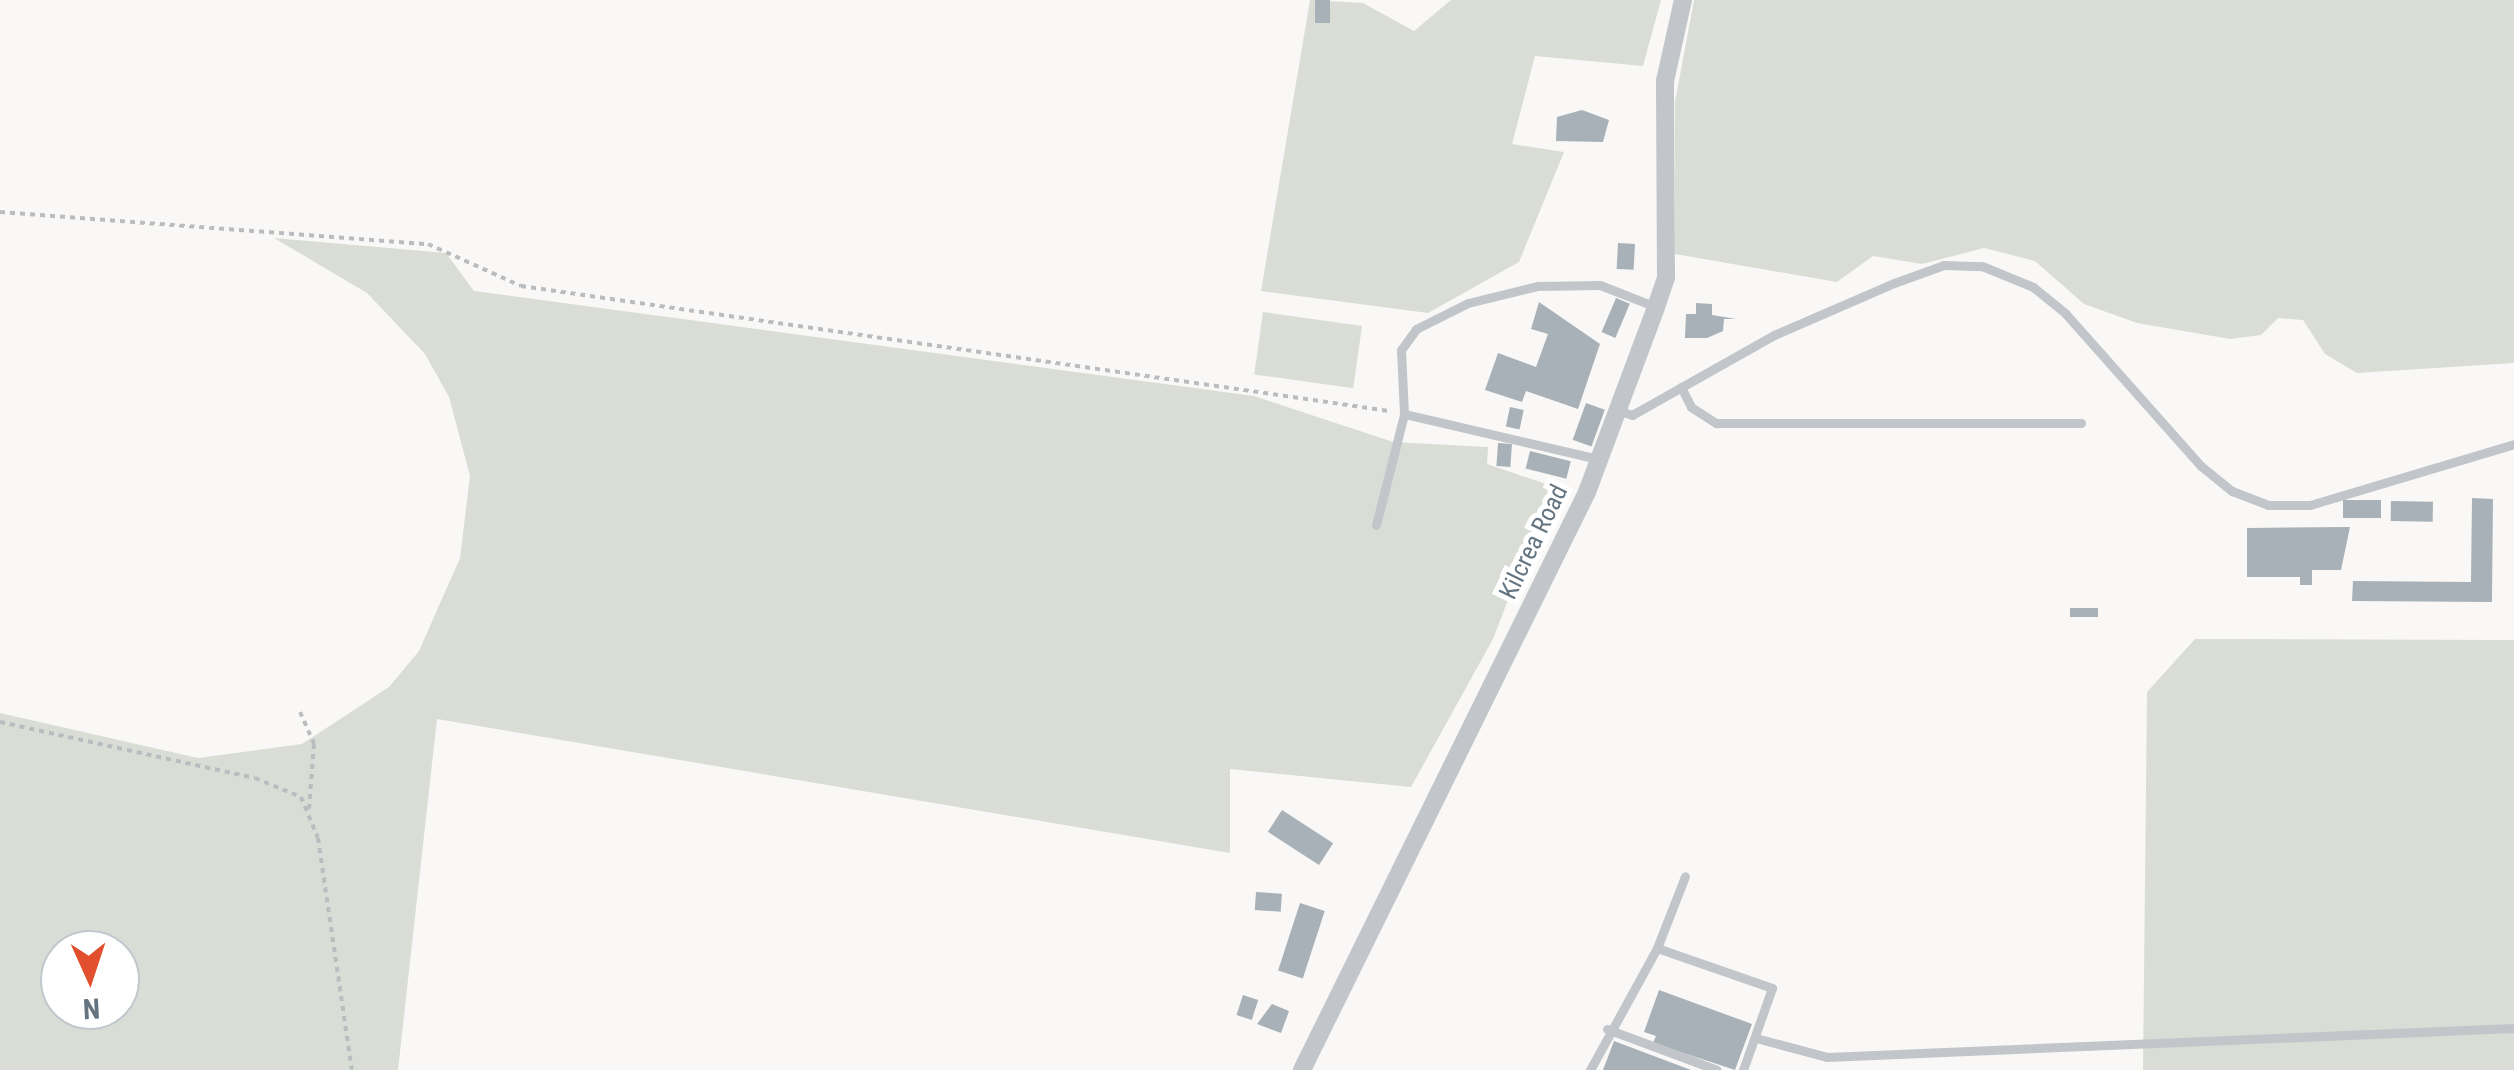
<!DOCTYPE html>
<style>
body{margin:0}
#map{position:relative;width:2514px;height:1070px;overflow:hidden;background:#f9f8f6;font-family:"Roboto Condensed",sans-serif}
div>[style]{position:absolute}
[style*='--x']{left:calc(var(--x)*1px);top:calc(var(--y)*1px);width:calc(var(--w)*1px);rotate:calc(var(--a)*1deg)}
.green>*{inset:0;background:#d9ddd5;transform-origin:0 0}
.building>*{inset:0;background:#a8b1b7;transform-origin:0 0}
.path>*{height:4px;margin-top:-2px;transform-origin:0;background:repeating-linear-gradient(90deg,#babdc0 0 5px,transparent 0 10px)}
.service>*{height:9px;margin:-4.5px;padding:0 4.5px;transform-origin:4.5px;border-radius:4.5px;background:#c2c6ca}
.minor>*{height:18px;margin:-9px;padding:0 9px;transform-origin:9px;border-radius:9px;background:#c2c6ca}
span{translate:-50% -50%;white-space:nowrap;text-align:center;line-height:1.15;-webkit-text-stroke:10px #fff;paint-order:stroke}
.street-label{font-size:25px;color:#647581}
.north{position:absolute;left:40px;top:930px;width:100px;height:100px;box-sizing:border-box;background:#fff;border:2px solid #c1c8cd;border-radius:50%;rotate:177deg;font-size:28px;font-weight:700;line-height:40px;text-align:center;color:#647581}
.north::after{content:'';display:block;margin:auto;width:35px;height:45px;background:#e14f2e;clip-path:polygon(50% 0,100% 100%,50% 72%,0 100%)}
</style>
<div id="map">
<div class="green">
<div style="clip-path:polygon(1310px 0,1363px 3px,1414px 31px,1451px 0,1661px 0,1643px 66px,1535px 56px,1512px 144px,1564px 152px,1519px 262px,1428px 313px,1261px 291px)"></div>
<div style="clip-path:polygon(1694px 0,2514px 0,2514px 363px,2357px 373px,2325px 354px,2303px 320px,2278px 318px,2261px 335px,2230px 339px,2137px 323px,2084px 304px,2035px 261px,1984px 248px,1922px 264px,1873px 256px,1837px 282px,1675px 254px,1675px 102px)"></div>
<div style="clip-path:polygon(evenodd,274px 238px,446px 253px,474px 291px,1254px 396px,1393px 442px,1488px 447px,1487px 464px,1552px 486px,1493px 639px,1411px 787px,1230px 769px,1230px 853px,437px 719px,398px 1070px,0 1070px,0 713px,198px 758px,302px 744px,389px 687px,419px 651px,460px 558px,470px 476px,449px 397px,425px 354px,367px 293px,274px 238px,60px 950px,120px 950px,120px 1010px,60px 1010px,60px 950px)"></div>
<div style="left:1263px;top:312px;width:100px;height:63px;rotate:8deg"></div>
<div style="clip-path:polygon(2195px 639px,2514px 640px,2514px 1070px,2143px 1070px,2147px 692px)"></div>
</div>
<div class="building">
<div style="left:1315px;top:0;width:15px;height:23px"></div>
<div style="clip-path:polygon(1582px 110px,1609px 120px,1603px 142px,1556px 141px,1557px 117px)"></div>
<div style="left:1618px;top:243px;width:17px;height:26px;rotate:3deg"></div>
<div style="left:1616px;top:298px;width:15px;height:37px;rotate:23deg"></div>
<div style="clip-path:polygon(1539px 302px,1600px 344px,1578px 409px,1526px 391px,1522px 402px,1485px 390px,1498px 353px,1536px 367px,1548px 334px,1531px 329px)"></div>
<div style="clip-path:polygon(1696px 303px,1712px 304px,1712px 315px,1736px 319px,1724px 319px,1723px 331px,1707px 338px,1685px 338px,1686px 314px,1696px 314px)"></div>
<div style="left:1586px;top:403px;width:20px;height:39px;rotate:20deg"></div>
<div style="left:1510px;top:407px;width:14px;height:20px;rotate:12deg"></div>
<div style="left:1498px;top:443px;width:14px;height:23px;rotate:4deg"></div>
<div style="left:1530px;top:451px;width:42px;height:18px;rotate:14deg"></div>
<div style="clip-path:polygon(2472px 498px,2493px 499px,2492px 602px,2352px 601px,2353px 581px,2471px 582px)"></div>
<div style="left:2381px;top:500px;width:18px;height:38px;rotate:90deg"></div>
<div style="left:2391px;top:501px;width:42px;height:20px;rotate:1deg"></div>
<div style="clip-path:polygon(2350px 527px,2341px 570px,2312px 570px,2312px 585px,2300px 585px,2300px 577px,2247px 577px,2247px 528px)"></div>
<div style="left:2098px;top:608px;width:9px;height:28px;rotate:90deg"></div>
<div style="left:1282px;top:810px;width:61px;height:26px;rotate:33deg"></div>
<div style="left:1256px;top:892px;width:26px;height:18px;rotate:4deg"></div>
<div style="left:1300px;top:903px;width:26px;height:71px;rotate:18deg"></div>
<div style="clip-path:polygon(1659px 990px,1752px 1024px,1735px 1070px,1653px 1043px,1656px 1036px,1644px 1032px)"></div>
<div style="left:1243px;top:995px;width:16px;height:21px;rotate:18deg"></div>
<div style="clip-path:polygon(1272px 1004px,1289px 1011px,1281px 1033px,1257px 1024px)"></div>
<div style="clip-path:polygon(1614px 1041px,1691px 1070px,1603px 1070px)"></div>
</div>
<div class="path">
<div style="--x:0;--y:212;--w:429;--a:4.3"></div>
<div style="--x:428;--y:244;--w:102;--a:24.3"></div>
<div style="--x:521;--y:286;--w:877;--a:8.19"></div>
<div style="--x:300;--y:712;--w:35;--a:66"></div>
<div style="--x:314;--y:744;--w:65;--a:94.4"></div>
<div style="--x:0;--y:722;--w:261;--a:12.4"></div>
<div style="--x:255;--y:778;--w:50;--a:22.4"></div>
<div style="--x:301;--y:797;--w:44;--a:67.5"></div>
<div style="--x:318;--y:838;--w:234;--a:81.7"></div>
</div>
<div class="service">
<div style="--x:1681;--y:387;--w:22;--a:63"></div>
<div style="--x:1691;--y:407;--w:30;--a:33"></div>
<div style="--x:1716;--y:423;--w:365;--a:0"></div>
<div style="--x:1617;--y:410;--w:16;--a:18"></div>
<div style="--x:1632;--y:415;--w:163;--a:-29.4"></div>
<div style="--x:1774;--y:335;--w:131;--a:-23.4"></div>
<div style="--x:1894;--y:283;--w:53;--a:-19.8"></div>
<div style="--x:1944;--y:265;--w:38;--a:2"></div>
<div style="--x:1982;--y:266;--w:55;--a:22.4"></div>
<div style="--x:2033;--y:287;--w:41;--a:39.1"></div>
<div style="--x:2065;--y:313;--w:205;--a:48.4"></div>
<div style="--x:2201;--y:466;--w:40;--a:39"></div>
<div style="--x:2232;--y:491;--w:39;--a:21"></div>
<div style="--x:2268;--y:505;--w:42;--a:0"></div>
<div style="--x:2310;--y:505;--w:213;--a:-16.6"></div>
<div style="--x:1598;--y:459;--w:199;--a:-166.9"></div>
<div style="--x:1404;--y:414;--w:64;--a:-92.7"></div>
<div style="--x:1401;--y:350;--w:26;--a:-54"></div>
<div style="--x:1416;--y:329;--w:58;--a:-26.6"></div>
<div style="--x:1468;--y:303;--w:71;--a:-13.8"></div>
<div style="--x:1537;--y:286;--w:63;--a:-0.9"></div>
<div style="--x:1600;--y:285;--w:60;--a:21.4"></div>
<div style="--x:1376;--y:525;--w:114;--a:-75.8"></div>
<div style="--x:1657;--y:948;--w:122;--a:19.2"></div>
<div style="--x:1772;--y:988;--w:87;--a:109.5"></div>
<div style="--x:1607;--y:1029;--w:117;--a:20.4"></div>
<div style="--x:1756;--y:1038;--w:73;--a:15"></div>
<div style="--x:1827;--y:1057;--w:688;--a:-2.42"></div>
<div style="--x:1590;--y:1070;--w:139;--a:-61.2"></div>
<div style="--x:1657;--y:948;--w:77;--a:-68.7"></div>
</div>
<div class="minor">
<div style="--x:1302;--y:1070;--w:644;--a:-63.75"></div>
<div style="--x:1587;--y:492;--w:197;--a:-69.5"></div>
<div style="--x:1656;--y:307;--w:31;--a:-71"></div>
<div style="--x:1666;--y:278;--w:197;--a:-90.3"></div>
<div style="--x:1665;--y:81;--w:83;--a:-77.5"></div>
</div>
<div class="street-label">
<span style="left:1534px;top:542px;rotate:-64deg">Kilcrea Road</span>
</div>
<div class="north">N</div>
</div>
